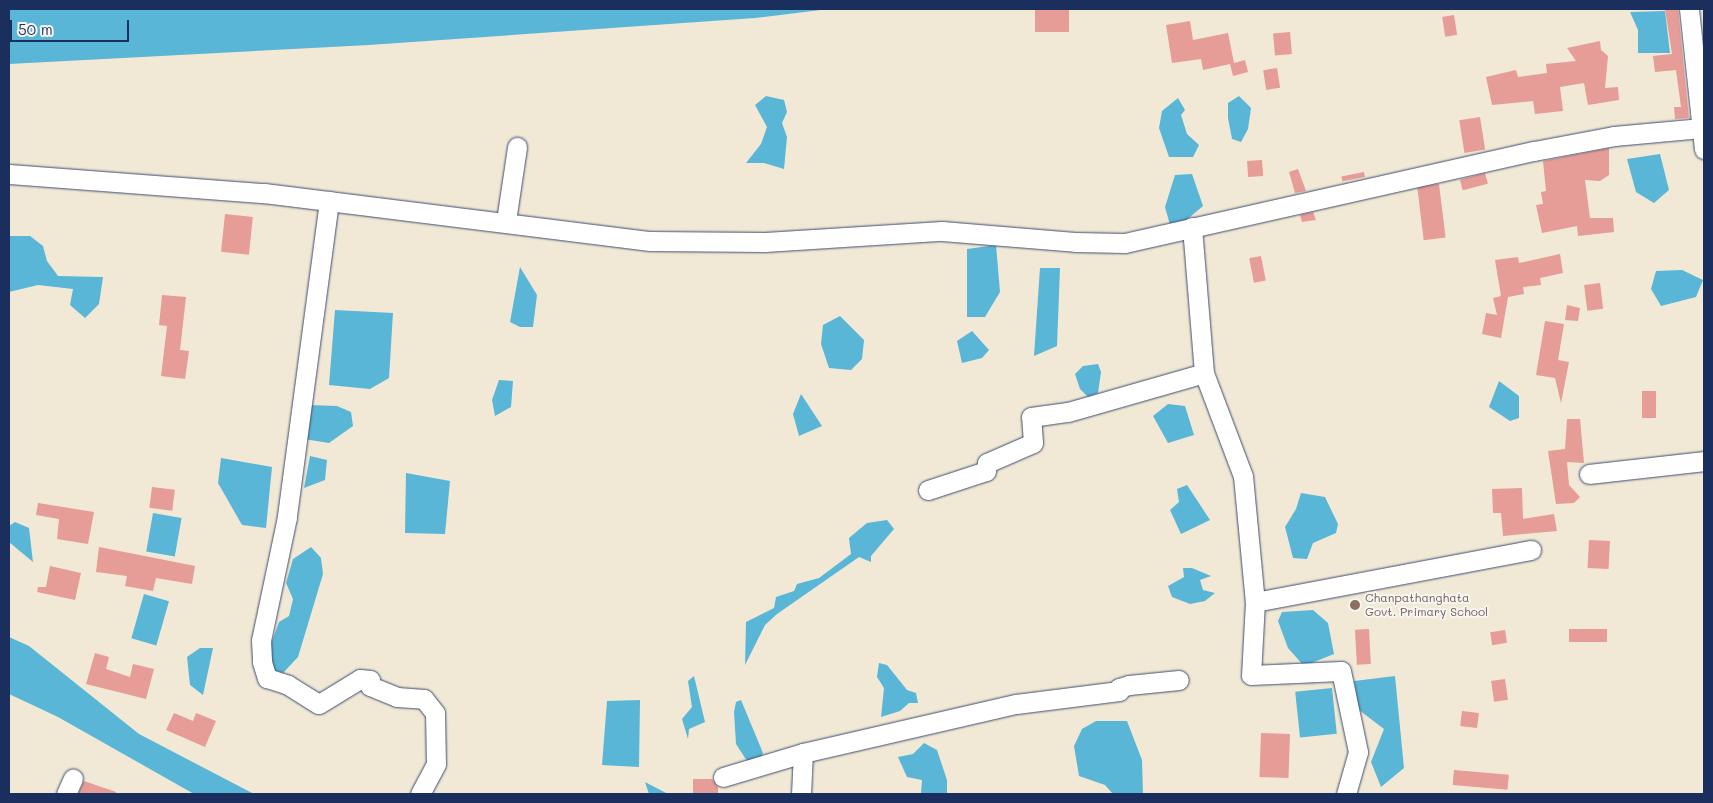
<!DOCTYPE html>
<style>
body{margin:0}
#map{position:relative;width:1713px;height:803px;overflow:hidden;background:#f1e9d5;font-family:Mali,sans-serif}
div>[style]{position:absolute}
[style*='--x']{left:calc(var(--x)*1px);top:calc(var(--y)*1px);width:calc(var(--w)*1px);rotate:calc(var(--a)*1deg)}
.water>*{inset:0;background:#59b6d7;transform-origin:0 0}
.building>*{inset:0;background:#e69c97;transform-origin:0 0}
.roads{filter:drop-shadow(0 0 1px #3b4b70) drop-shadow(0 0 1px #3b4b70)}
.minor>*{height:19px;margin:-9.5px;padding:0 9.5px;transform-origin:9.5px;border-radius:9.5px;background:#fff}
.dots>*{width:14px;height:14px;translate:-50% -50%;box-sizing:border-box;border:2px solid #f6f6f2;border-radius:50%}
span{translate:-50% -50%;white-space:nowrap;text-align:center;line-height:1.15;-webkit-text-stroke:4px #f6f6f2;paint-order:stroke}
.education-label{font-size:12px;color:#785e54}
.left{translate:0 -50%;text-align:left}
.frame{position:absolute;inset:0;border:10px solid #1b2f5e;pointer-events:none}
.scale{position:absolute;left:10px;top:20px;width:119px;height:22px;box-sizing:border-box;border:2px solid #1b2f5e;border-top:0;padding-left:6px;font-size:15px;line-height:18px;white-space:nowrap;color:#1b2f5e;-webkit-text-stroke:4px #f6f6f2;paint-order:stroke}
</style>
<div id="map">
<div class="water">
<div style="clip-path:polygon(9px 9px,829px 9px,755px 18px,369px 45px,9px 64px)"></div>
<div style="clip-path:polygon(1665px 11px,1670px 53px,1638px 53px,1638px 30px,1630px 12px)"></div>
<div style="clip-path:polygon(766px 96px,784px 100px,787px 112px,782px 123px,787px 137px,784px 169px,764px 163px,746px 163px,761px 144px,767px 127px,755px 105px)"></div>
<div style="clip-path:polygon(1239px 96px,1251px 108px,1248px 129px,1241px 142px,1232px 139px,1228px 118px,1228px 103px)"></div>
<div style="clip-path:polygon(1178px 98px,1185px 110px,1181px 115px,1187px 134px,1199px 145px,1193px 157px,1169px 157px,1159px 128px,1162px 111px)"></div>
<div style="clip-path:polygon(1660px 154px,1669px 190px,1654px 203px,1636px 192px,1627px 159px)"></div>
<div style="clip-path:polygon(1192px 174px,1203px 206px,1172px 232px,1165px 207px,1175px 175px)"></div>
<div style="clip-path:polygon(9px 236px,30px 236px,43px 246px,47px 261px,58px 276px,103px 277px,99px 304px,85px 318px,70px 305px,73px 289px,38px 285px,9px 292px)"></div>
<div style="clip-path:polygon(996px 245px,1000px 292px,985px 317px,967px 317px,967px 249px)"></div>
<div style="clip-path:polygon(520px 267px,537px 295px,533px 327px,520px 327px,510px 322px)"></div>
<div style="clip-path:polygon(1040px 268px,1060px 268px,1057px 346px,1034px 356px)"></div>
<div style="clip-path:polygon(1682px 270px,1703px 280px,1696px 297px,1661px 306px,1651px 289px,1656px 271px)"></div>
<div style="clip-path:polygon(335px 310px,393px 313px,389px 378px,370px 389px,329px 385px)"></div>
<div style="clip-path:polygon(840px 316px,864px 340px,862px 359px,851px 370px,829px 368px,821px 344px,823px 325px)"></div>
<div style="clip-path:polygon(972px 331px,989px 350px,982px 358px,962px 363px,957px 341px)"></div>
<div style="clip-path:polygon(1098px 364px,1101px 372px,1098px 393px,1088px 397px,1080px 389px,1075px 374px,1083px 366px)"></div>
<div style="clip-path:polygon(499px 380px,513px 381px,511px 407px,495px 416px,492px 400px)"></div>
<div style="clip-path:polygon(1499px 381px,1519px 396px,1519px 418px,1510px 421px,1489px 407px)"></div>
<div style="clip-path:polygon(801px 394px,822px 426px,799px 436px,793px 414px)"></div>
<div style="clip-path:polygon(1168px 404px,1185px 406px,1194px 435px,1168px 443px,1153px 416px)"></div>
<div style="clip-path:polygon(309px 405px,337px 406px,351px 412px,353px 426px,329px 443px,304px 439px)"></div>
<div style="clip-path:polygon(310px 456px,327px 460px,325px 480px,304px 488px)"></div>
<div style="clip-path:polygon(221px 458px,272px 467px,266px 528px,242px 525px,218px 483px)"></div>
<div style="clip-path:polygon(406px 473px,450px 481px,445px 534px,405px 533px)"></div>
<div style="clip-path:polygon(1187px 485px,1210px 520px,1181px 534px,1170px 510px,1179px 502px,1177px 489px)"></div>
<div style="clip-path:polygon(1301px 493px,1325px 497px,1338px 524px,1336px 533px,1313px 543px,1307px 559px,1293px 558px,1285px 527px,1296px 509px)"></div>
<div style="left:153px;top:513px;width:29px;height:39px;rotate:10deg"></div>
<div style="clip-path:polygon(887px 520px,894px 529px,871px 556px,871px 562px,859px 557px,777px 614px,765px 625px,745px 665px,746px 622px,774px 608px,776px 597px,794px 591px,797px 584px,819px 578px,851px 554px,849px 538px,867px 523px)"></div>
<div style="clip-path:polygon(15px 522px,29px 528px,33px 562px,9px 542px,9px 526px)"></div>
<div style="clip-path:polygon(311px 547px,321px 558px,323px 574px,298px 657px,283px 673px,268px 668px,271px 644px,279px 622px,289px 616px,293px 599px,286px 583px,293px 559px)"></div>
<div style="clip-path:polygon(1183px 568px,1192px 568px,1211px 576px,1200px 580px,1203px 590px,1215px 593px,1205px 601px,1190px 604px,1172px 597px,1168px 586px,1184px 577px)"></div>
<div style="left:144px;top:594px;width:26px;height:46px;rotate:16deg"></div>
<div style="clip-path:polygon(1313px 610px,1328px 623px,1334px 654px,1304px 666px,1288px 648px,1278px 621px,1282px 612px)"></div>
<div style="clip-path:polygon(9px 637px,29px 646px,139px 734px,254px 794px,194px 794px,58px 717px,9px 694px)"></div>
<div style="clip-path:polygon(200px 648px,213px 648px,203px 695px,190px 685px,187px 657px)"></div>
<div style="clip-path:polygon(879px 663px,887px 665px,907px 690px,916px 693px,918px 703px,909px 703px,900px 711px,881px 717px,884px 688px,877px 677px)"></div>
<div style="clip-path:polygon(694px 676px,705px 722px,689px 729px,688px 739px,682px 719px,692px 707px,688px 681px)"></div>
<div style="clip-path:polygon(1395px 676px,1404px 768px,1381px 787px,1371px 762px,1384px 729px,1359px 710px,1354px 681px)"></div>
<div style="left:1332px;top:688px;width:46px;height:37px;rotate:84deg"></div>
<div style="clip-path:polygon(640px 700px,639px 767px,602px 765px,607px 701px)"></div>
<div style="clip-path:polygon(741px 700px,763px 753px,761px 758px,747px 761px,736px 744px,734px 712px,736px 702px)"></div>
<div style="clip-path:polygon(1096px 721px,1127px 721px,1142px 760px,1143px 794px,1113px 794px,1105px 785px,1079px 776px,1074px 746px,1082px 729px)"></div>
<div style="clip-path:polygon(924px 743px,937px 750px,947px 780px,947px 794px,921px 793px,922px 780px,907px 777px,898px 757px,913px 754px)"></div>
<div style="clip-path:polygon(645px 782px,668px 794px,649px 794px)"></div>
</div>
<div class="building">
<div style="left:1035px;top:9px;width:34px;height:23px"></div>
<div style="clip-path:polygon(1665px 9px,1678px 9px,1689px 118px,1675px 119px,1674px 107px,1681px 107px,1676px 70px,1655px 72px,1653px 56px,1672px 54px)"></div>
<div style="left:1454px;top:15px;width:20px;height:12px;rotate:81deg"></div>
<div style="clip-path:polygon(1190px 21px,1193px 40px,1228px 33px,1234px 63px,1245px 60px,1248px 72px,1233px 76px,1230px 64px,1203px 70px,1201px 59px,1172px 63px,1166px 25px)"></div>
<div style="left:1290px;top:32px;width:22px;height:17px;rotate:85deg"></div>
<div style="clip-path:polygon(1600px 41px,1601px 50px,1608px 56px,1605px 88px,1618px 87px,1619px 100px,1588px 105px,1584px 83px,1560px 87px,1563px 111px,1535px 114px,1533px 101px,1492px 105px,1486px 77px,1516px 70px,1518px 77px,1547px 73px,1546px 64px,1576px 61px,1567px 48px)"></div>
<div style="left:1277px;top:68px;width:20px;height:14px;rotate:81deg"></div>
<div style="left:1480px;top:117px;width:33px;height:21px;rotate:81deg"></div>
<div style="clip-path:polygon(1609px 148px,1609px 175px,1600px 181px,1585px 180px,1590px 218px,1613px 218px,1614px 232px,1578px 236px,1577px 226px,1542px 233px,1536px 205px,1543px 204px,1541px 192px,1546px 191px,1543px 161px)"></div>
<div style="left:1262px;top:160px;width:16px;height:15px;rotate:86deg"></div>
<div style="clip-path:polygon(1298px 169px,1306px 191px,1295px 193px,1289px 172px)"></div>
<div style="left:1364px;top:172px;width:5px;height:23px;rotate:79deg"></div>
<div style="left:1485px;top:173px;width:11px;height:26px;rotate:75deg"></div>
<div style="left:1439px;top:184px;width:54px;height:22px;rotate:83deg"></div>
<div style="clip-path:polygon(1313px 212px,1316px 220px,1302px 222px,1300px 215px)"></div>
<div style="left:225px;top:214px;width:28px;height:38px;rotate:6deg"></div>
<div style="clip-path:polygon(1560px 254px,1563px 273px,1540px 278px,1541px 285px,1523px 287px,1524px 294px,1508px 297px,1501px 338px,1482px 334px,1486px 313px,1497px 315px,1493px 298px,1501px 296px,1495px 260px,1518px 257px,1519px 263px)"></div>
<div style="left:1261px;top:256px;width:25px;height:12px;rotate:79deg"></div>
<div style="left:1600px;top:283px;width:26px;height:16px;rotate:83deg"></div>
<div style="clip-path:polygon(162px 295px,186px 297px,180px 350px,189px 351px,185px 379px,161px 376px,167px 326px,159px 325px)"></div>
<div style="clip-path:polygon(1567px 305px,1580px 308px,1578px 321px,1565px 320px)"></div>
<div style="clip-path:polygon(1545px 321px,1564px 324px,1558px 360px,1569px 362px,1561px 403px,1555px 378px,1536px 375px)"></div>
<div style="left:1642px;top:391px;width:14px;height:27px"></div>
<div style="clip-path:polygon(1567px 419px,1580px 419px,1584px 463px,1567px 462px,1569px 485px,1580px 497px,1574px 503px,1556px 504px,1548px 451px,1565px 449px)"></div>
<div style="left:152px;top:487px;width:23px;height:21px;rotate:7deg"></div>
<div style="clip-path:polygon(1522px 488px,1523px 519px,1554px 514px,1557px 531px,1503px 536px,1501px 513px,1493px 513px,1492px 489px)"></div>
<div style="clip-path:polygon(38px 503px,94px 512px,88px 544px,57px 539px,59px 519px,36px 515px)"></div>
<div style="left:1589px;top:540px;width:21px;height:28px;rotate:3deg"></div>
<div style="clip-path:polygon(99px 547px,195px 566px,192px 584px,156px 578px,153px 591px,125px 586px,127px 576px,96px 572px)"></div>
<div style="clip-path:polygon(50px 566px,81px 573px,75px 600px,37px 592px,38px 587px,46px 587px)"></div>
<div style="left:1369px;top:629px;width:35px;height:14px;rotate:87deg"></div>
<div style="left:1607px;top:629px;width:13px;height:38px;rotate:90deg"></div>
<div style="left:1505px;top:630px;width:13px;height:15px;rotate:81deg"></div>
<div style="clip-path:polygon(95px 653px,109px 657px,106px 669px,130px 677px,133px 664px,154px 669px,146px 699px,86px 684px)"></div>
<div style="left:1505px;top:679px;width:21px;height:14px;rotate:82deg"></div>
<div style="left:1462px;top:711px;width:17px;height:15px;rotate:7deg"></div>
<div style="clip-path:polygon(174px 713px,193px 721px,196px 713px,216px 721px,205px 747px,166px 730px)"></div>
<div style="left:1261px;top:733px;width:29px;height:44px;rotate:2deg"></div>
<div style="left:1454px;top:770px;width:55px;height:15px;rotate:5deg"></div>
<div style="clip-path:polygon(693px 779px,712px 779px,718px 787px,718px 794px,693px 794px)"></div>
<div style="clip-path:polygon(84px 781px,116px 792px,116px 794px,78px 794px)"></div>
</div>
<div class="roads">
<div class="minor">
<div style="--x:1689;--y:9;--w:141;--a:83.9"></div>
<div style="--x:9;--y:174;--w:256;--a:4.3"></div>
<div style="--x:264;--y:193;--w:389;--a:7.1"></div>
<div style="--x:650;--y:241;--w:115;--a:0.5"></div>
<div style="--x:765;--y:242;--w:177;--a:-3.6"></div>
<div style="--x:942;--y:231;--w:133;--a:4.7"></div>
<div style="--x:1075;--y:242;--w:50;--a:1.1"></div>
<div style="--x:1125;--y:243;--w:419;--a:-12.7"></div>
<div style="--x:1534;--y:151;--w:81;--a:-10.6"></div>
<div style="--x:1614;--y:136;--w:88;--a:-5.2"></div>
<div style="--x:329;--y:201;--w:319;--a:97.6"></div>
<div style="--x:287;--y:517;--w:126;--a:101.9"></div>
<div style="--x:261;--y:640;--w:22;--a:87"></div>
<div style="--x:262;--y:662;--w:17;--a:73"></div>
<div style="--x:267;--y:678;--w:22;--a:18"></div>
<div style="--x:288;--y:685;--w:36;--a:32"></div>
<div style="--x:319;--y:704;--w:48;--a:-31.4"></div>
<div style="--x:360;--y:679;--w:10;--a:6"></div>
<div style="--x:370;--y:680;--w:6;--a:90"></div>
<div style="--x:370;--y:686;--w:29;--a:22"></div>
<div style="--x:397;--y:697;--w:27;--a:4"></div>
<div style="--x:424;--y:699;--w:18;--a:52"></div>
<div style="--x:435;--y:713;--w:51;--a:88.9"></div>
<div style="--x:436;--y:764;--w:34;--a:118"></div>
<div style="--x:506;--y:221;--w:75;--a:-81.5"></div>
<div style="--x:1192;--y:227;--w:146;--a:85.3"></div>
<div style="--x:1204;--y:373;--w:110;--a:69.3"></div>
<div style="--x:1243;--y:476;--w:127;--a:84.6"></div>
<div style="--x:1255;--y:602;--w:73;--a:93.1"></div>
<div style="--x:1251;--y:675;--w:90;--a:-2.5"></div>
<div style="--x:1341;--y:671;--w:83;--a:78.1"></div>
<div style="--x:1358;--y:752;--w:44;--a:105.9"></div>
<div style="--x:1589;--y:474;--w:116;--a:-6.4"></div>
<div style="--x:928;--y:490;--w:61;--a:-18.1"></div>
<div style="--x:986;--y:471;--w:8;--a:-83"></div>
<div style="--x:987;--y:463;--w:50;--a:-23.5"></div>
<div style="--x:1033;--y:443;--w:26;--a:-94"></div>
<div style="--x:1031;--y:417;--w:37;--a:-8"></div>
<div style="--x:1068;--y:412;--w:141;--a:-16"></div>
<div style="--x:1255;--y:602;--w:281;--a:-10.7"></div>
<div style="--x:723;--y:777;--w:84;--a:-16.7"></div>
<div style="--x:803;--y:753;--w:219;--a:-13"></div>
<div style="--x:1016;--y:704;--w:104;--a:-7.2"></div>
<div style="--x:1119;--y:691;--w:3;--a:-90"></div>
<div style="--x:1119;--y:688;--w:10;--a:-17"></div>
<div style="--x:1129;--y:685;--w:50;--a:-5.7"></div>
<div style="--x:66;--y:794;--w:17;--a:-66"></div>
<div style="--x:801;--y:794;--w:41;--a:-87.2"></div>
</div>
</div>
<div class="dots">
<div style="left:1355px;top:605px;background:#8d6e63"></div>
</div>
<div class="education-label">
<span class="left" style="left:1365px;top:605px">Chanpathanghata<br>Govt. Primary School</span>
</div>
<div class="frame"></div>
<div class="scale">50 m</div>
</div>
